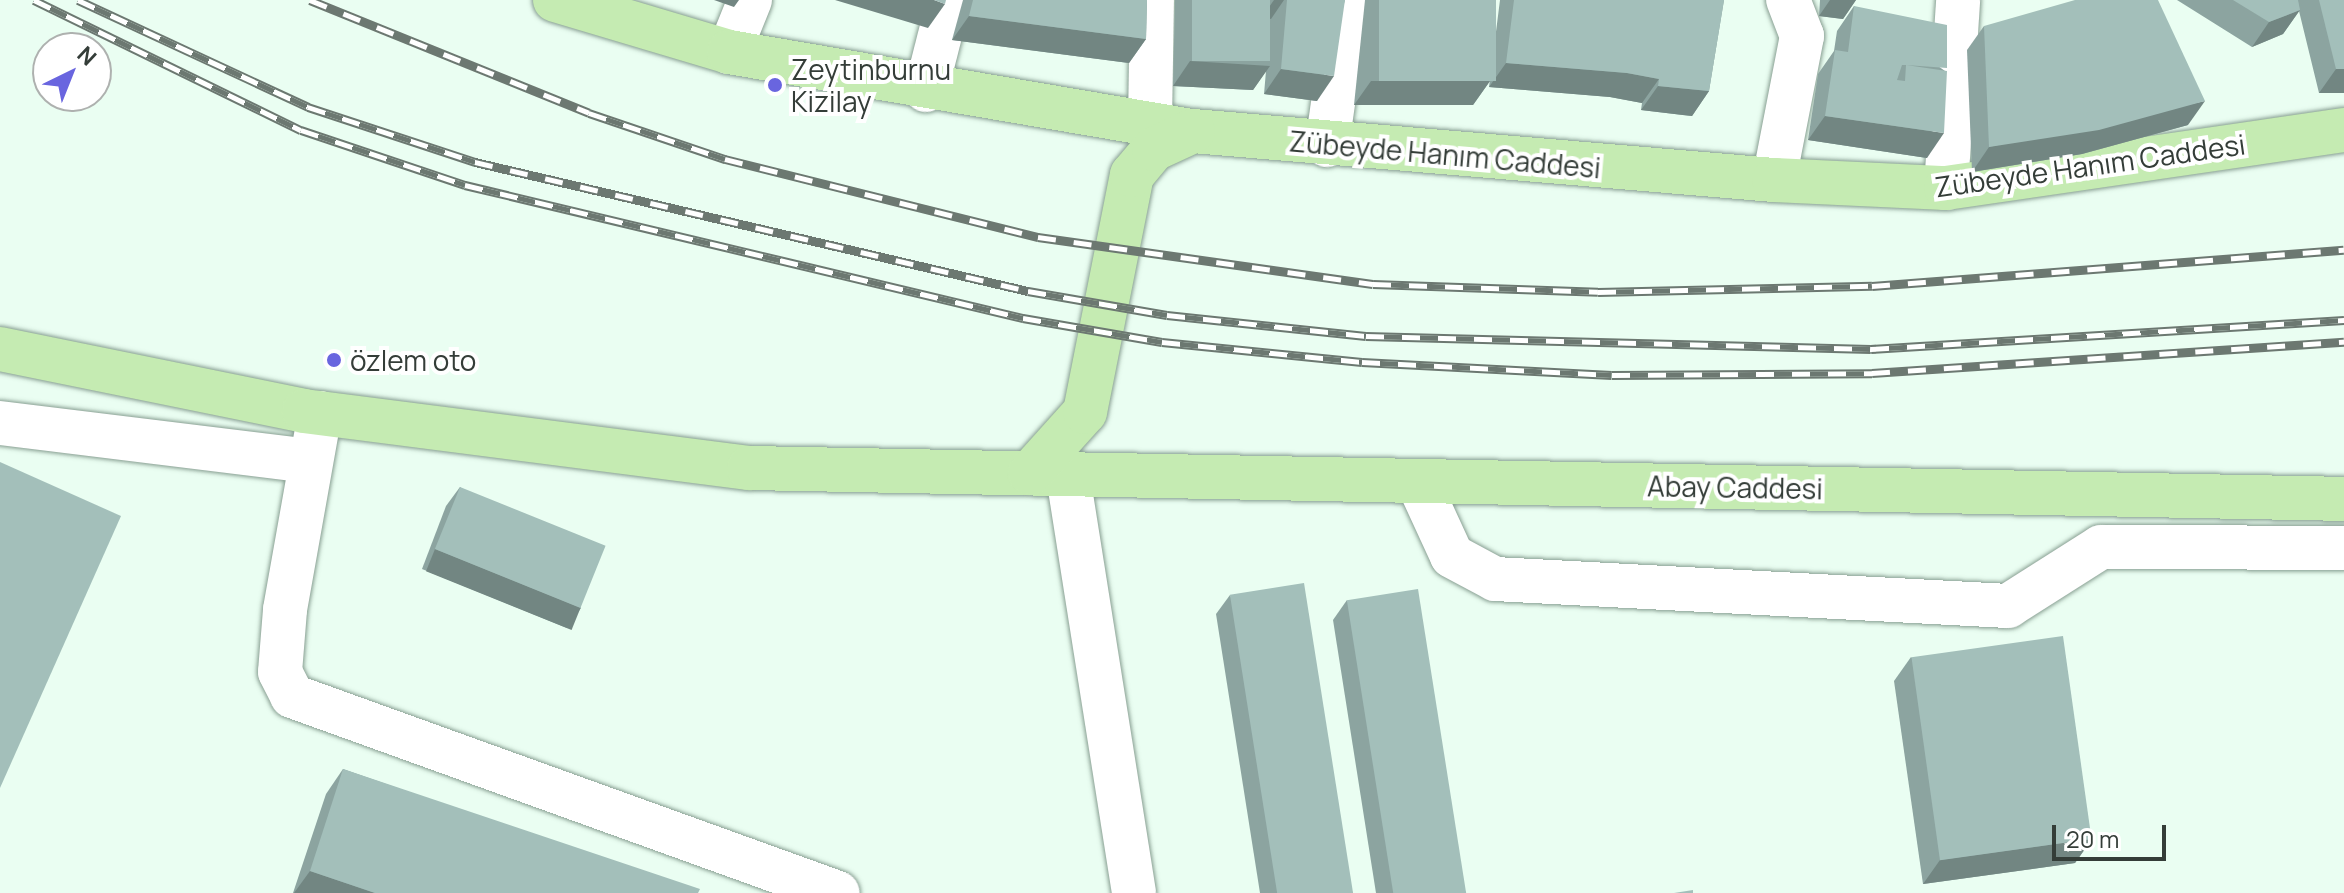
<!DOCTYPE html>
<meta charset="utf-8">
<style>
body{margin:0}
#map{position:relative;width:2344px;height:893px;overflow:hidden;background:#eafef2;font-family:Manrope,sans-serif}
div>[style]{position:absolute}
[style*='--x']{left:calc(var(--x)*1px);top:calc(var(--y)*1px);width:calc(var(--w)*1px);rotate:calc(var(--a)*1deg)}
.roads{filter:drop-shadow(0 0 2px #889f92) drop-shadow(0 0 2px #889f92)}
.minor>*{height:44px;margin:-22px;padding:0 22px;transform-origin:22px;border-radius:22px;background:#fff}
.major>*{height:44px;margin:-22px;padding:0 22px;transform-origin:22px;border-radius:22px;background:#c5ebb2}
.rail>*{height:9px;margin-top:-4.5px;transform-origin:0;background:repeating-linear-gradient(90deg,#fff 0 18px,#6c7871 0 36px);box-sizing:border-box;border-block:2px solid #6c7871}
.wall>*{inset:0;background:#8ca4a0}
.shaded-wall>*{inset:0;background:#728682;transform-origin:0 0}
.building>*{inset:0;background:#a3bfba;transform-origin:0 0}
.dots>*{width:22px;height:22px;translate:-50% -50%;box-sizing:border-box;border:4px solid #fff;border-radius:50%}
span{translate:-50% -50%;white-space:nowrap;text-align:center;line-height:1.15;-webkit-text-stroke:8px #fff;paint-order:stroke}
.poi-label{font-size:28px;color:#343d38}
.left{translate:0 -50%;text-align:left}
.street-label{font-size:28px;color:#343d38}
.north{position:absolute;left:32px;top:32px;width:80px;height:80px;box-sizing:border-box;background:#fff;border:2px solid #aeb1af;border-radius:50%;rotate:43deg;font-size:22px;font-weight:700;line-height:32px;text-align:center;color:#343d38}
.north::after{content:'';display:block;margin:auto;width:28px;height:36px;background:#6965df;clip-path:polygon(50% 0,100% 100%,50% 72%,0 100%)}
.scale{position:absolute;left:2052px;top:825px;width:114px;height:36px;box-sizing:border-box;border:4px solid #343d38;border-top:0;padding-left:10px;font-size:24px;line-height:28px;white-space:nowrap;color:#343d38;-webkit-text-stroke:6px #fff;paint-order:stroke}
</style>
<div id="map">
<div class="roads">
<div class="minor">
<div style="--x:729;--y:52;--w:56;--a:-68"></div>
<div style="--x:926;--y:90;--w:93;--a:-75.7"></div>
<div style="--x:1150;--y:124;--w:124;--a:-89.1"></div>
<div style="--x:1327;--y:145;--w:147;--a:-81.8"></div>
<div style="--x:1774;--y:180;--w:147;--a:-79"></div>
<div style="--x:1802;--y:36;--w:39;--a:-111"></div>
<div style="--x:1946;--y:188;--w:188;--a:-86.3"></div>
<div style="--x:320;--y:413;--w:200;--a:100.1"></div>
<div style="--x:285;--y:610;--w:62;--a:94.6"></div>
<div style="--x:280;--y:672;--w:27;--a:63"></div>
<div style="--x:292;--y:696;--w:580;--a:19.84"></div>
<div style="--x:0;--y:423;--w:313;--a:7"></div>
<div style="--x:1068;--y:476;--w:422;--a:81"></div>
<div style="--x:1418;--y:482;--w:81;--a:65.3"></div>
<div style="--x:1452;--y:556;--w:49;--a:28.1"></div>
<div style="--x:1495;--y:579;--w:514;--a:3.01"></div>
<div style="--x:2008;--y:606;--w:110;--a:-32.4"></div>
<div style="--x:2101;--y:547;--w:243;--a:0.2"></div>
</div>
<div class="major">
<div style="--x:555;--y:0;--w:182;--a:16.6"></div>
<div style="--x:729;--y:52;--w:471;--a:9.7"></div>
<div style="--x:1193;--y:131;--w:583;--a:4.82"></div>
<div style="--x:1774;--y:180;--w:172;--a:2.7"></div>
<div style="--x:1946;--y:188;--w:402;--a:-8.3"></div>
<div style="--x:0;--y:349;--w:310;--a:11.5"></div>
<div style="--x:304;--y:411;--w:449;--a:7.3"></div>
<div style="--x:749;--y:468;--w:1595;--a:1.11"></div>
<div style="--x:1030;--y:473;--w:82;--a:-48"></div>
<div style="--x:1085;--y:412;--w:242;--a:-78.8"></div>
<div style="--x:1132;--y:175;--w:34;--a:-50"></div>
<div style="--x:1154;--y:149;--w:43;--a:-24.8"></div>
</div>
</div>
<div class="rail">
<div style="--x:34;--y:0;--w:297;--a:26"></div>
<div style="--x:301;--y:130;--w:173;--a:18.5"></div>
<div style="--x:465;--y:185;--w:574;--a:13.41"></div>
<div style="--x:1023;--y:318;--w:141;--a:9.8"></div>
<div style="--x:1162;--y:342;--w:201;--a:5.7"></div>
<div style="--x:1362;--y:362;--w:250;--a:3"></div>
<div style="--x:1612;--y:375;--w:260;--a:-0.4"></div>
<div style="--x:1872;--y:373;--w:473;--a:-3.8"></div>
<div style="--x:78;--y:0;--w:254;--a:24.9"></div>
<div style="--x:308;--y:107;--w:176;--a:18.2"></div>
<div style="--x:475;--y:162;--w:568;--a:13.13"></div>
<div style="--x:1028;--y:291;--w:141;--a:9.8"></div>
<div style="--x:1167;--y:315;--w:200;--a:6"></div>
<div style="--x:1366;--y:336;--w:505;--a:1.47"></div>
<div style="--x:1871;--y:349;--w:474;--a:-3.5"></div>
<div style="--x:310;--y:0;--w:301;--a:22"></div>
<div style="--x:589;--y:113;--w:144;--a:18.7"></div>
<div style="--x:725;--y:159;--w:323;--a:14"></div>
<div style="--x:1038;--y:237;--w:338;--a:8"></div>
<div style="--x:1373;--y:284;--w:225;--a:2"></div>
<div style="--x:1598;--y:292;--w:274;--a:-1.3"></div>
<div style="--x:1872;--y:286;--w:473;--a:-4.4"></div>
</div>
<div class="wall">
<div style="clip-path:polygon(963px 0,1147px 0,1146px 39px,1129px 63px,952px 40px)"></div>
<div style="clip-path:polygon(1175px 0,1345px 0,1317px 101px,1264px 94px,1266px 71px,1253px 90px,1173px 86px)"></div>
<div style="clip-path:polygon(1365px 0,1496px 0,1490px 81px,1473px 105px,1354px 105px)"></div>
<div style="clip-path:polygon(1500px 0,1724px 0,1709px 91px,1692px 116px,1641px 110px,1642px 103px,1610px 97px,1489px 87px)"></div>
<div style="clip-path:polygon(1820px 0,1856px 0,1843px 19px,1819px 16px)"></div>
<div style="clip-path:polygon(2177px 0,2344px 0,2344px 93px,2319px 93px,2299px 11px,2283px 34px,2252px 47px)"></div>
<div style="clip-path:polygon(1854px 6px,1945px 71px,1927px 158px,1808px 140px,1818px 74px,1834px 51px,1837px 31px)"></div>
<div style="clip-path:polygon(1984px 26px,2188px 125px,2082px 154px,1972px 172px,1967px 50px)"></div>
<div style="clip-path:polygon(460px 487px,581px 608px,567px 628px,422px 569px,446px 506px)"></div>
<div style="clip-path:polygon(1230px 595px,1352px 893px,1260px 893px,1216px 614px)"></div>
<div style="clip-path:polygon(1347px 600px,1466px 893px,1376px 893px,1333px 620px)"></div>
<div style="clip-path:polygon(1911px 657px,2092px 839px,2075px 863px,1923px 884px,1894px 681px)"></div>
<div style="clip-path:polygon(343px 769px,698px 893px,293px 893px,326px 794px)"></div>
</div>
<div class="shaded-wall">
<div style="clip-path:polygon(714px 0,739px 0,734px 7px)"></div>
<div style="clip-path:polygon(835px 0,934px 0,945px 4px,928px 28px)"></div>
<div style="clip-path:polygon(1274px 0,1284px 0,1271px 19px,1262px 17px)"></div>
<div style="clip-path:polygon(1830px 0,1856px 0,1843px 19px,1819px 16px)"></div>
<div style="clip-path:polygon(2300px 10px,2283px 34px,2252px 47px,2269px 22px)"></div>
<div style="clip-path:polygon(969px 16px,1146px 39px,1129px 63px,952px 40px)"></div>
<div style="clip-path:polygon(1190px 61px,1270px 66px,1253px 90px,1173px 86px)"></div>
<div style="clip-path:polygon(1506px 63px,1627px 73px,1659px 79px,1642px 103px,1610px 97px,1489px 87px)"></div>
<div style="clip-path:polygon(1281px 69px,1334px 76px,1317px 101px,1264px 94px)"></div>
<div style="clip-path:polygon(2336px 69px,2344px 69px,2344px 93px,2319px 93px)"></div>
<div style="clip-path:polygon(1371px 81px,1490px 81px,1473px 105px,1354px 105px)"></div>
<div style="clip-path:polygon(1658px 86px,1709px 91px,1692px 116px,1641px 110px)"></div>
<div style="clip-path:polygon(2205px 101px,2188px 125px,2082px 154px,1972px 172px,1989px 147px)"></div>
<div style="clip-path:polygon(1825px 116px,1944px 133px,1927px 158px,1808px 140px)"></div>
<div style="left:435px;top:549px;width:157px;height:24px;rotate:22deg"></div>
<div style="clip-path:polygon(2092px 839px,2075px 863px,1923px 884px,1940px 860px)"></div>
<div style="clip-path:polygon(310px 871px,375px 893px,294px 893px)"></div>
</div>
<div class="building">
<div style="clip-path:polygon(934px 0,946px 0,945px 4px)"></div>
<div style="clip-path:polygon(973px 0,1147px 0,1146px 39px,969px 16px)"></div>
<div style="left:1192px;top:0;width:78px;height:61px"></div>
<div style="clip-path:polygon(1287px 0,1345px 0,1334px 76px,1281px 69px)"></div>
<div style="left:1379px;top:0;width:117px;height:81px"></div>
<div style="clip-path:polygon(1514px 0,1724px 0,1709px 91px,1658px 86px,1659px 79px,1627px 73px,1506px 63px)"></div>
<div style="clip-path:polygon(2075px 0,2158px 0,2205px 101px,2099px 130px,1989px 147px,1984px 26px)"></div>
<div style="clip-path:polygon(2233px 0,2298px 0,2300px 10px,2269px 22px)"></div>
<div style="clip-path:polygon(2319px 0,2344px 0,2344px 69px,2336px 69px)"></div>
<div style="clip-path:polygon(evenodd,1854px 6px,1947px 25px,1947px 68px,1906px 65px,1947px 71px,1944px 133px,1825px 116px,1835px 50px,1848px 52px,1854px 6px,1902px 65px,1906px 65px,1905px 81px,1897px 80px,1902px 65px)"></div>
<div style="clip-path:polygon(0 462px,121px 516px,0 788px)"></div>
<div style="left:460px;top:487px;width:157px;height:67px;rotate:22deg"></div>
<div style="left:1304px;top:583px;width:314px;height:75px;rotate:81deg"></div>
<div style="left:1418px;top:589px;width:308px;height:72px;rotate:81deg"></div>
<div style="left:2063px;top:636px;width:205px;height:153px;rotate:82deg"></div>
<div style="clip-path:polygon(343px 769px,700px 889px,698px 893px,375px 893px,310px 871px)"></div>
<div style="clip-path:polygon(1693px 890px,1693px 893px,1674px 893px)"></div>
</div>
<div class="dots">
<div style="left:775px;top:85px;background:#6965df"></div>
<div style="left:334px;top:360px;background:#6965df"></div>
</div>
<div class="poi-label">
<span class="left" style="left:791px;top:85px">Zeytinburnu<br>Kizilay</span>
<span class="left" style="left:350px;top:360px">özlem oto</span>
</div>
<div class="street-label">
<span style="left:1445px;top:154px;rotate:5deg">Zübeyde Hanım Caddesi</span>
<span style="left:2090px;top:165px;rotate:-8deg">Zübeyde Hanım Caddesi</span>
<span style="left:1735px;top:487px;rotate:1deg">Abay Caddesi</span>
</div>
<div class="north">N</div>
<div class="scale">20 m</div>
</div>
